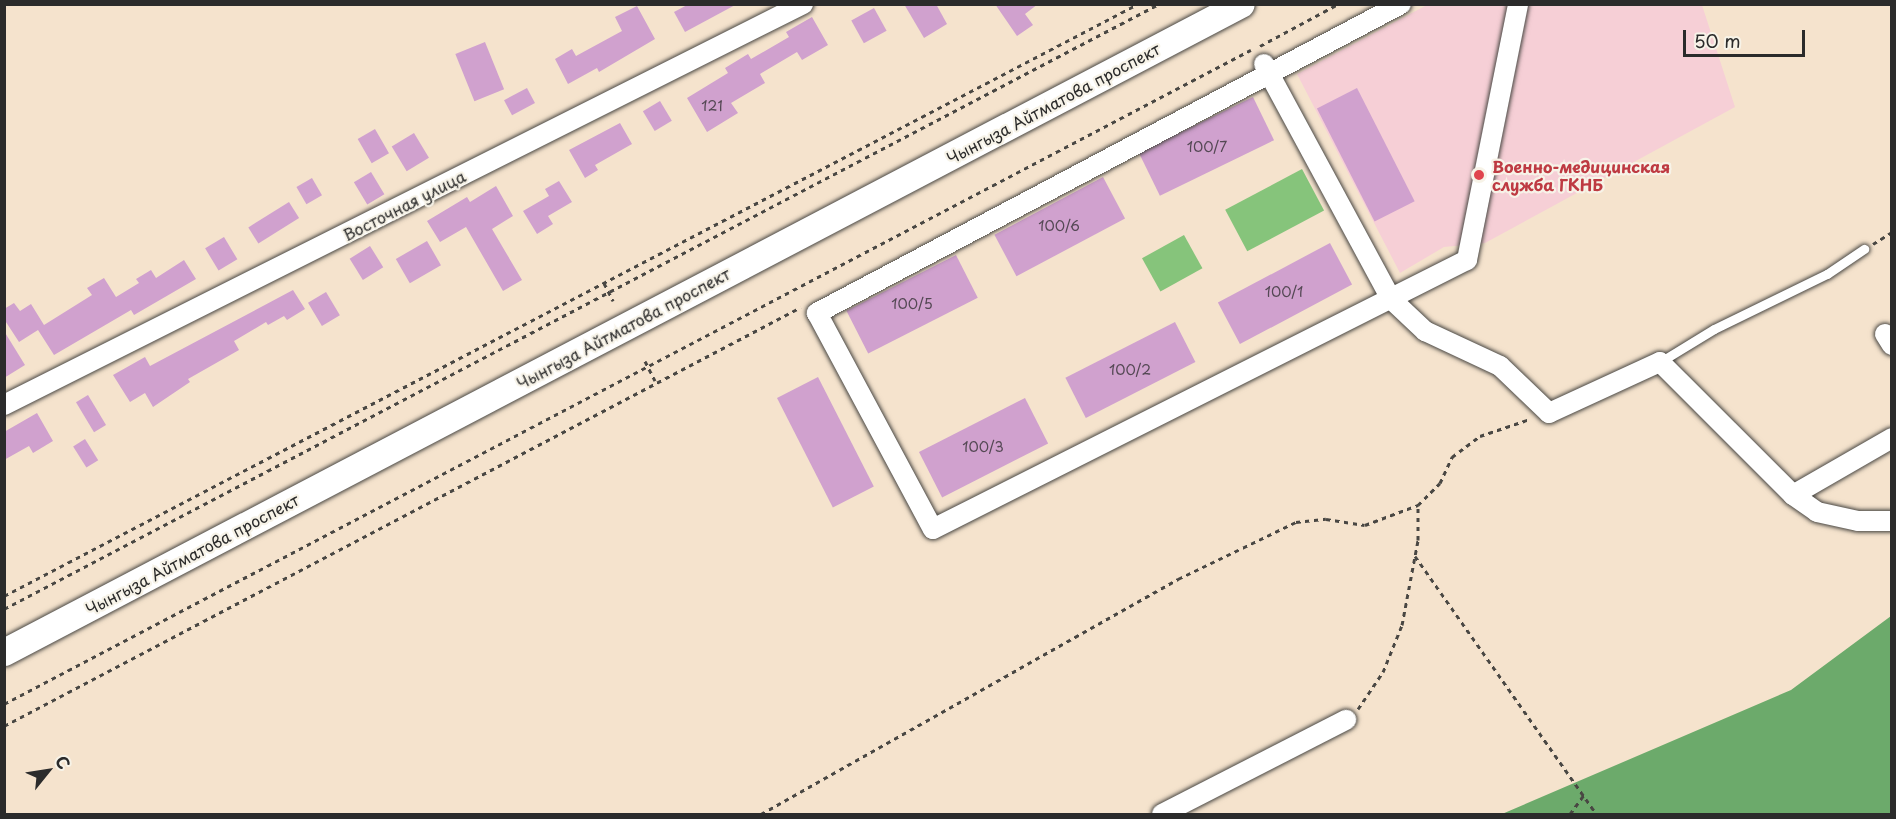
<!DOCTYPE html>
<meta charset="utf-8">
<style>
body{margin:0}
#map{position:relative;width:1896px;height:819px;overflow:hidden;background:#f5e3cd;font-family:"Playpen Sans",sans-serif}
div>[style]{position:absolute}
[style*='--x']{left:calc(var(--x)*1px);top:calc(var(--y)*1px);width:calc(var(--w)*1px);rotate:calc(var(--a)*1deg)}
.built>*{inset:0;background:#f6cfd6}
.green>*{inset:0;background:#86c47b;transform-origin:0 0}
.forest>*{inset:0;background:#6caa6b}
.building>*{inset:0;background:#d0a1ce;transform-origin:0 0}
.path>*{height:3px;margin-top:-1.5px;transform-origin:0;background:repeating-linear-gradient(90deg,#494743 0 4.5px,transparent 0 9px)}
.roads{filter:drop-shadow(0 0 2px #494743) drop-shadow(0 0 2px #494743)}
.lane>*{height:9px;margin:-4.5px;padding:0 4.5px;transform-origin:4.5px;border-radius:4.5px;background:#fff}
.street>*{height:20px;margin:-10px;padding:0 10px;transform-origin:10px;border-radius:10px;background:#fff}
.secondary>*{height:27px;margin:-13.5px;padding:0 13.5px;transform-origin:13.5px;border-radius:13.5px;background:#fff}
.dots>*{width:16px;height:16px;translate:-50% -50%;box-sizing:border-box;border:3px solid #f7f3e8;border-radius:50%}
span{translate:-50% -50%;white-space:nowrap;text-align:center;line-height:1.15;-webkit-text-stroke:4.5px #f7f3e8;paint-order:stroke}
.number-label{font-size:14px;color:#544854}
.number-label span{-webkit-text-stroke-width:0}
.street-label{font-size:16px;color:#2b2b2b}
.health-label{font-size:16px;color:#be3a42;font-weight:700}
.left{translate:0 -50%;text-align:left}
.frame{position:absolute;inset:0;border:6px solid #2b2b2b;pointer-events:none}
.north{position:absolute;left:18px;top:741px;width:60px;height:60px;-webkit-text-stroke:4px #f7f3e8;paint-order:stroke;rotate:60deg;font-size:16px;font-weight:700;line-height:24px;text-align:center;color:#2b2b2b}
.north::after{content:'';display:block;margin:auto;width:21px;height:27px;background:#2b2b2b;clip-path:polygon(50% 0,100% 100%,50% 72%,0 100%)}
.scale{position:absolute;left:1683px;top:30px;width:122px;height:27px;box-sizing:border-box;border:3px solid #2b2b2b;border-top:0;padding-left:8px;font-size:18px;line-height:21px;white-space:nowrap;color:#2b2b2b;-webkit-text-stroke:4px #f7f3e8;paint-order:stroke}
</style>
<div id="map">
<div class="built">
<div style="clip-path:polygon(1427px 5px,1702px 5px,1735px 107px,1485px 243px,1444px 247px,1400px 273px,1297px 74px)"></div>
</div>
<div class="green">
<div style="left:1302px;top:169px;width:47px;height:87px;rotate:62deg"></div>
<div style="left:1184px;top:235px;width:38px;height:48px;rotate:61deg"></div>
</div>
<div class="forest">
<div style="clip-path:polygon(1891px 616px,1891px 814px,1502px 814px,1791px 690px)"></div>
</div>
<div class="building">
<div style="clip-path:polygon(689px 4px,737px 4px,685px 32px,674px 12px)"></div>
<div style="clip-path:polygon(904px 4px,936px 4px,947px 24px,924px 38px)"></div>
<div style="clip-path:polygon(995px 4px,1038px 4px,1025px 14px,1033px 25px,1017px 36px)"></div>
<div style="clip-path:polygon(637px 6px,655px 39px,599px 72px,597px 68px,568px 84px,555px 59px,572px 49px,576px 56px,622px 31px,615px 17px)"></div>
<div style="left:874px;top:8px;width:26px;height:26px;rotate:61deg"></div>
<div style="clip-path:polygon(812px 17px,828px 45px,802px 60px,797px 52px,760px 74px,765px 83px,731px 103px,738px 113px,707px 132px,687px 98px,728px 73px,725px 68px,748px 54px,751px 59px,789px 37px,786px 32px)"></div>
<div style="left:485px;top:42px;width:51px;height:32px;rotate:68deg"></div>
<div style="left:527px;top:88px;width:17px;height:26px;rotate:62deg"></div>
<div style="left:1357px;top:88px;width:127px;height:45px;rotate:63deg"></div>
<div style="left:1253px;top:97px;width:48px;height:127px;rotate:64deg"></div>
<div style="left:660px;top:101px;width:23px;height:20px;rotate:59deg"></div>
<div style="clip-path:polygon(620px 123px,632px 144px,595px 165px,598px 170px,585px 178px,569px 150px)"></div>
<div style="left:375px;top:129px;width:28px;height:20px;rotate:60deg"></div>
<div style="left:414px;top:133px;width:29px;height:26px;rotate:59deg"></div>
<div style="left:371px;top:172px;width:26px;height:20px;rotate:59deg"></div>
<div style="left:1103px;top:177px;width:47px;height:123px;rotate:62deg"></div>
<div style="left:312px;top:178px;width:20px;height:18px;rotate:60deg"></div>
<div style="clip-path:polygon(559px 181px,572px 202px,548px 216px,553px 224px,537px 234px,523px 211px,549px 196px,545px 189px)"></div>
<div style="clip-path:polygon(496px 186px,513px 216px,492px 229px,522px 280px,503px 291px,466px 227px,440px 242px,427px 221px,467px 197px,470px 202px)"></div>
<div style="left:289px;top:202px;width:19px;height:48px;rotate:58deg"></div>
<div style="left:224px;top:237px;width:26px;height:22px;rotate:59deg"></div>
<div style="left:427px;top:241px;width:28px;height:36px;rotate:60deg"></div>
<div style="left:1330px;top:243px;width:47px;height:127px;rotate:62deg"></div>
<div style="left:370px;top:246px;width:25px;height:24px;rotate:58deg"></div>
<div style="left:956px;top:255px;width:48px;height:123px;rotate:63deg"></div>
<div style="clip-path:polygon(184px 260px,196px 279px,134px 315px,131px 310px,54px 355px,38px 330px,19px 342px,4px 319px,4px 309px,14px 303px,20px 311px,31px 304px,44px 325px,92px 295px,87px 288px,104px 278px,116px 297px,139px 283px,136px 279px,151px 270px,156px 278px)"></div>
<div style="clip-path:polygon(293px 290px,305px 309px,287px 320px,284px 316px,268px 325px,266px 322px,234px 341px,239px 350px,188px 379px,190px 382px,153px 407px,145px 393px,130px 402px,113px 375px,145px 357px,150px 366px)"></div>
<div style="left:326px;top:292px;width:27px;height:21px;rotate:59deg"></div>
<div style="left:1175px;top:322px;width:45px;height:123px;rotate:63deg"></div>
<div style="clip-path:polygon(4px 331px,25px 365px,4px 378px)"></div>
<div style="left:818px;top:377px;width:123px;height:46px;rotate:63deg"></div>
<div style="left:88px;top:395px;width:35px;height:14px;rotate:59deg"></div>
<div style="left:1025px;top:398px;width:51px;height:119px;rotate:63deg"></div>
<div style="clip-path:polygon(37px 413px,53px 441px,33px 453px,29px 446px,4px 460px,4px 432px)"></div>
<div style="left:85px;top:439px;width:25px;height:14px;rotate:58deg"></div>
</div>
<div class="path">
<div style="--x:1260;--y:46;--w:89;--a:-28.3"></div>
<div style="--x:1873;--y:244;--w:22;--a:-32"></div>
<div style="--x:604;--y:283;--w:20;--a:63"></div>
<div style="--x:645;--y:361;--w:22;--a:63"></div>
<div style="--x:1415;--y:556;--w:315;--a:54.9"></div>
<div style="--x:4;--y:596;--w:1279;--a:-27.57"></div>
<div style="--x:4;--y:609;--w:1304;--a:-27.65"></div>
<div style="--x:4;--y:704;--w:1408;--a:-27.68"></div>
<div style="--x:1358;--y:709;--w:45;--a:-56"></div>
<div style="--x:1383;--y:672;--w:51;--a:-68"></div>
<div style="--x:1402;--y:625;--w:86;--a:-79.3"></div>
<div style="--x:1418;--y:540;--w:35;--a:-90"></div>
<div style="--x:4;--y:726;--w:900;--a:-27.73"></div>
<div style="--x:761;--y:814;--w:479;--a:-29.4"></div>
<div style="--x:1178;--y:579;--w:131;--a:-25.8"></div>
<div style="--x:1296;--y:522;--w:30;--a:-6"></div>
<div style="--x:1326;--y:519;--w:39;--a:9"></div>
<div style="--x:1365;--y:525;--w:57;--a:-20.7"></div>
<div style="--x:1418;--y:505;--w:31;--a:-45"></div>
<div style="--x:1440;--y:483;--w:29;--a:-65"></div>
<div style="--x:1452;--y:457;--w:35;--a:-37"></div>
<div style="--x:1480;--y:436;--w:53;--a:-18.8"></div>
<div style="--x:1570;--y:814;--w:24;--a:-54"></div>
</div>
<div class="roads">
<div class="lane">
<div style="--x:1660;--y:362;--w:63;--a:-31.4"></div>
<div style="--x:1714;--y:329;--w:126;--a:-26"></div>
<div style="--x:1827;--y:274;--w:45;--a:-34"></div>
</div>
<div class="street">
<div style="--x:1401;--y:4;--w:661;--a:152.12"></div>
<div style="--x:817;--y:313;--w:245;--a:61.8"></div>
<div style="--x:933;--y:529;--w:598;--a:-26.74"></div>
<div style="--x:1467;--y:260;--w:261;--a:-78.7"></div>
<div style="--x:1264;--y:64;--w:267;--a:61.6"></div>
<div style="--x:1391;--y:299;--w:47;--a:43.3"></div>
<div style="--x:1425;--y:331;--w:83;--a:25"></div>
<div style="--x:1500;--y:366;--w:68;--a:43.8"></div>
<div style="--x:1549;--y:413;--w:122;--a:-24.7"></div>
<div style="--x:1660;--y:362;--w:188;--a:45"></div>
<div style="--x:1793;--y:495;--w:29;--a:35"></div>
<div style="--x:1817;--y:512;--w:42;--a:12.4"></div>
<div style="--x:1858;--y:521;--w:34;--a:0"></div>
<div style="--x:1885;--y:334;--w:13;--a:58"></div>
<div style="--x:4;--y:405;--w:894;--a:-26.65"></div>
<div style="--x:1793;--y:495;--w:114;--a:-29.9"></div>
<div style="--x:1162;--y:814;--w:207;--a:-27.1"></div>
</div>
<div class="secondary">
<div style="--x:4;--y:652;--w:1396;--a:-27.65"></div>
</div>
</div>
<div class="dots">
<div style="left:1479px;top:175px;background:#e0444e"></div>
</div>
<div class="number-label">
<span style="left:712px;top:106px">121</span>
<span style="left:1207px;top:147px">100/7</span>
<span style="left:1059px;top:226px">100/6</span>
<span style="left:1284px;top:292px">100/1</span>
<span style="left:912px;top:304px">100/5</span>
<span style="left:1130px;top:370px">100/2</span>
<span style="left:983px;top:447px">100/3</span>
</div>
<div class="street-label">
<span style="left:1053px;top:103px;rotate:-28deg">Чынгыза Айтматова проспект</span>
<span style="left:404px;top:205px;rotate:-27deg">Восточная улица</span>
<span style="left:623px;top:328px;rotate:-28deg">Чынгыза Айтматова проспект</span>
<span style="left:192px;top:554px;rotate:-28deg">Чынгыза Айтматова проспект</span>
</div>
<div class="health-label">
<span class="left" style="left:1492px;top:175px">Военно-медицинская<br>служба ГКНБ</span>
</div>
<div class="frame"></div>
<div class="north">С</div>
<div class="scale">50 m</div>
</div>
